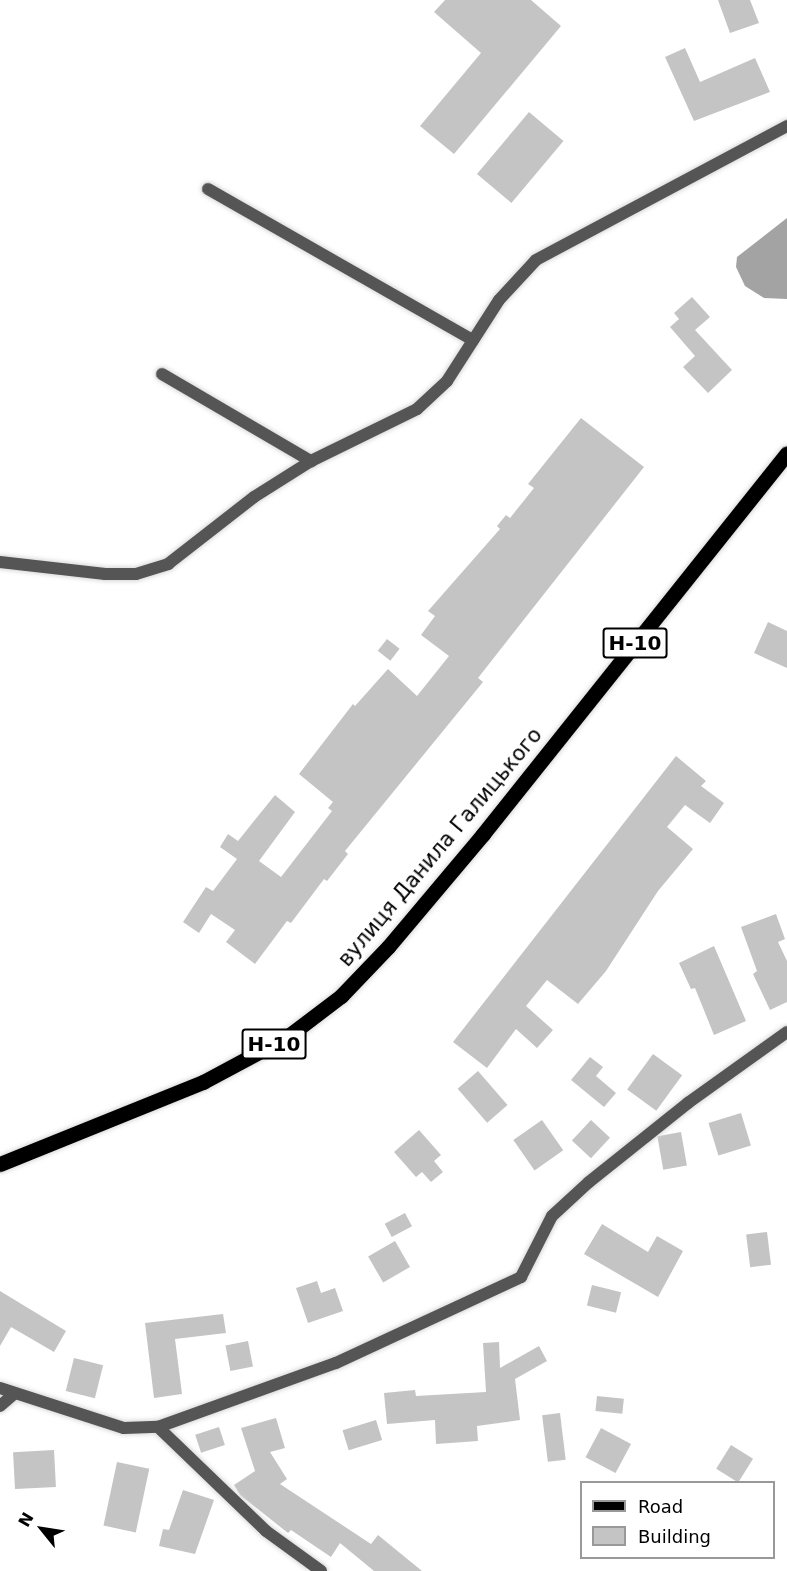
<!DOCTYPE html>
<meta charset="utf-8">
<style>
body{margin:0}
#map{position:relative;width:787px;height:1571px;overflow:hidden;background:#fff;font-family:"DejaVu Sans",sans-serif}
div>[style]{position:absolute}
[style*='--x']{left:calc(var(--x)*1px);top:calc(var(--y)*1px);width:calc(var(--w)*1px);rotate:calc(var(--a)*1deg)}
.water>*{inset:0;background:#a3a3a3}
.building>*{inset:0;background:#c4c4c4;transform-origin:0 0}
.roads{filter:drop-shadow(0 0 2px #dbdbdb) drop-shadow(0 0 2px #dbdbdb)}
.minor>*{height:12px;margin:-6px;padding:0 6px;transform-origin:6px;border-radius:6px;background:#555}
.primary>*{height:15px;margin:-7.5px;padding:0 7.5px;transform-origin:7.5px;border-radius:7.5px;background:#000}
span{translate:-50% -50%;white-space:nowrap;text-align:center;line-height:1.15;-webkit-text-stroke:6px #fff;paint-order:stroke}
.shield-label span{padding:2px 4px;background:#fff;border:2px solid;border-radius:4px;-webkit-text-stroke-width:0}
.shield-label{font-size:20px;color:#000;font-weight:700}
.street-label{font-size:21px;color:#000}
.legend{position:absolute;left:580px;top:1481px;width:195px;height:78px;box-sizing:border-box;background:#fff;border:2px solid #999;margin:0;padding:8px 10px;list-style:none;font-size:18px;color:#000}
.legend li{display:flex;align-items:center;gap:12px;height:30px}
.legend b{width:30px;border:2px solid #999}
.north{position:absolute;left:12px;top:1499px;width:60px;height:60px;-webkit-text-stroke:4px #fff;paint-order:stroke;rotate:300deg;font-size:16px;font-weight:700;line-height:24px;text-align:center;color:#000}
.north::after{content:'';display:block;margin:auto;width:21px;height:27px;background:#000;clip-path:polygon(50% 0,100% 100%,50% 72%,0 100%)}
</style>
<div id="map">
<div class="water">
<div style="clip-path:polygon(787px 218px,787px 299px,764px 298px,745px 286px,736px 267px,737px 257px)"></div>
</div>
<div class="building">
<div style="clip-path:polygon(445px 0,531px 0,561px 26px,454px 154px,420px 126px,481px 53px,434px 12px)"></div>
<div style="clip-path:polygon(718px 0,750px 0,759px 23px,730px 33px)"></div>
<div style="clip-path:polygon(685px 48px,700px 82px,755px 58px,770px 92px,694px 121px,665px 57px)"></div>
<div style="left:529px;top:112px;width:45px;height:81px;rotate:40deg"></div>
<div style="clip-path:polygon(692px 297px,710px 317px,695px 330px,732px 370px,708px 393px,683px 367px,695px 356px,670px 327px,679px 319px,674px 313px)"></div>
<div style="clip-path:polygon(581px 418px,644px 467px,478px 678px,483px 682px,345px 851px,348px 854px,327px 881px,324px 879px,291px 923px,287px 921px,255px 964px,226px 942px,235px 930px,211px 914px,199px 933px,183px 922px,206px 887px,213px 891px,237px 859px,220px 847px,228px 834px,238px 841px,275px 795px,295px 812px,259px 861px,281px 877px,332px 811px,328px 808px,333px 802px,299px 774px,353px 704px,355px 706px,388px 669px,417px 696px,449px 656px,421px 635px,435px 616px,428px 611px,500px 529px,497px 526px,506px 515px,510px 518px,534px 488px,528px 484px)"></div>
<div style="clip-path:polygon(768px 622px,787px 631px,787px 668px,754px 653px)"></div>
<div style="left:387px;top:639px;width:16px;height:15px;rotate:38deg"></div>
<div style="clip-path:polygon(676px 756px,706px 781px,701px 786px,724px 803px,710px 823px,685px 805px,667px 827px,693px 849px,658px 891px,606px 971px,578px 1004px,547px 980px,526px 1006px,553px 1030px,537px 1048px,516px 1029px,487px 1068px,453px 1042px)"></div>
<div style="clip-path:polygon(776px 914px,785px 939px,778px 942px,787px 961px,787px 1002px,770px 1010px,753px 974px,757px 971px,741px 927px)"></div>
<div style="clip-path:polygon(714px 946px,746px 1021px,714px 1035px,695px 988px,691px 989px,679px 963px)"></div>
<div style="left:653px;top:1054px;width:36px;height:44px;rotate:36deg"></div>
<div style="clip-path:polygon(590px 1057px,603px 1067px,596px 1076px,616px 1093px,604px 1107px,571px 1080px)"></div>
<div style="left:478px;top:1071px;width:45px;height:27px;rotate:49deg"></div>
<div style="left:741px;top:1113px;width:34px;height:34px;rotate:73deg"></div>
<div style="left:542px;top:1120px;width:37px;height:35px;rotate:55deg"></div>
<div style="left:591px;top:1120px;width:26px;height:28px;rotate:43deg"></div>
<div style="clip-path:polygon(419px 1130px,441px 1155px,434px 1161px,443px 1172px,431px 1182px,422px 1172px,416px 1177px,394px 1152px)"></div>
<div style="left:681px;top:1132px;width:34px;height:24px;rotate:80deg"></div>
<div style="left:405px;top:1213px;width:15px;height:23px;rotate:62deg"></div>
<div style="clip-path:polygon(602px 1224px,648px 1252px,657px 1236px,683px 1251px,658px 1297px,584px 1254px)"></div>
<div style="left:767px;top:1232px;width:33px;height:21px;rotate:83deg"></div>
<div style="left:395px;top:1241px;width:30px;height:31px;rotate:60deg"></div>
<div style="clip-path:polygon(317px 1281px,321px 1293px,335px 1288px,343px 1311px,308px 1323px,296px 1288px)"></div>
<div style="left:592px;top:1285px;width:30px;height:21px;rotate:14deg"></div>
<div style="clip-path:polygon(0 1291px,66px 1331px,54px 1352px,11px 1327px,0 1346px)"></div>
<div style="clip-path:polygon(223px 1314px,226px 1333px,175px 1339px,182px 1394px,154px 1398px,145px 1323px)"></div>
<div style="left:248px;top:1341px;width:26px;height:23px;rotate:79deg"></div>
<div style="clip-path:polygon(499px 1342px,500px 1368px,539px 1346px,547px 1361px,515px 1379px,520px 1420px,477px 1426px,478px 1441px,436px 1444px,435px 1420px,387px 1424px,384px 1393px,415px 1390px,416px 1396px,486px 1392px,483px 1343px)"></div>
<div style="left:74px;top:1358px;width:30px;height:34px;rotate:14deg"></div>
<div style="left:597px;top:1396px;width:27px;height:15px;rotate:6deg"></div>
<div style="left:560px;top:1413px;width:47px;height:18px;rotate:83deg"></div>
<div style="clip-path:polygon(276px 1418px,285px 1448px,270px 1452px,287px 1479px,280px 1484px,371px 1544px,378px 1535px,422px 1571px,374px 1571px,340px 1543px,331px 1557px,291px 1530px,288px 1533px,240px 1495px,234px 1485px,255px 1471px,241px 1428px)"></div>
<div style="left:376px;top:1420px;width:21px;height:35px;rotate:73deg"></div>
<div style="left:219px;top:1427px;width:19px;height:25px;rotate:72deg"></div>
<div style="left:601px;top:1428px;width:34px;height:33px;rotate:28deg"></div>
<div style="left:731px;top:1445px;width:26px;height:28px;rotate:32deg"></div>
<div style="left:54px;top:1450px;width:37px;height:41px;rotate:87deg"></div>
<div style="left:117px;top:1462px;width:33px;height:65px;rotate:12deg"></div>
<div style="clip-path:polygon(183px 1490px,214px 1500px,195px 1554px,159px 1546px,163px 1529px,169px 1530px)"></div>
</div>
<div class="roads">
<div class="minor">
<div style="--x:208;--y:189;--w:305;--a:29.7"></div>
<div style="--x:162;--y:374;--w:173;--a:30.3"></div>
<div style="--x:0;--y:562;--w:106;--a:6.5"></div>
<div style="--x:105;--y:574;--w:31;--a:0"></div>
<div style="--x:136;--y:574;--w:34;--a:-17"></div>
<div style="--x:168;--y:564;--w:109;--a:-37.9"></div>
<div style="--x:254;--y:497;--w:67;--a:-32.3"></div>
<div style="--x:311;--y:461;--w:118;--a:-26.1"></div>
<div style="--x:417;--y:409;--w:41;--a:-43"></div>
<div style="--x:447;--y:381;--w:96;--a:-57.3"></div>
<div style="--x:499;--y:300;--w:54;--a:-47.2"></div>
<div style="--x:536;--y:260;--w:285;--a:-28.1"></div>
<div style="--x:0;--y:1388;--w:130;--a:17.9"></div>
<div style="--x:124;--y:1428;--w:34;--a:-2"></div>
<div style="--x:158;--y:1427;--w:189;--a:-19.8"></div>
<div style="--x:336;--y:1363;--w:204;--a:-24.9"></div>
<div style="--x:521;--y:1277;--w:68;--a:-63.1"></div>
<div style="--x:552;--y:1216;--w:50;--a:-42.6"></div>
<div style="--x:589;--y:1182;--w:127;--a:-38.6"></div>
<div style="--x:688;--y:1103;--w:122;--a:-35.6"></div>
<div style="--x:0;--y:1406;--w:18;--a:-41"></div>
<div style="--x:158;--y:1427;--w:150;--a:43.9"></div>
<div style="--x:266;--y:1531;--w:68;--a:36"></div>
</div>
<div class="primary">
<div style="--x:0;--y:1164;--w:219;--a:-22"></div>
<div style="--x:203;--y:1082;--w:95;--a:-28.2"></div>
<div style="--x:287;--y:1037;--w:68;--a:-37.2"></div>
<div style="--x:341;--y:996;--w:68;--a:-46.2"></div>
<div style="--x:388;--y:947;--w:148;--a:-49.9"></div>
<div style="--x:483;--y:834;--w:487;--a:-51.4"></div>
</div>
</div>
<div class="shield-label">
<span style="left:635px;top:643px">Н-10</span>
<span style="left:274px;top:1044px">Н-10</span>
</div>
<div class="street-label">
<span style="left:440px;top:847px;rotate:-50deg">вулиця Данила Галицького</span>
</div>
<ul class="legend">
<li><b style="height:8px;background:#000"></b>Road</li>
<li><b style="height:16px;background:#c4c4c4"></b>Building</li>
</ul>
<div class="north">N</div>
</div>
